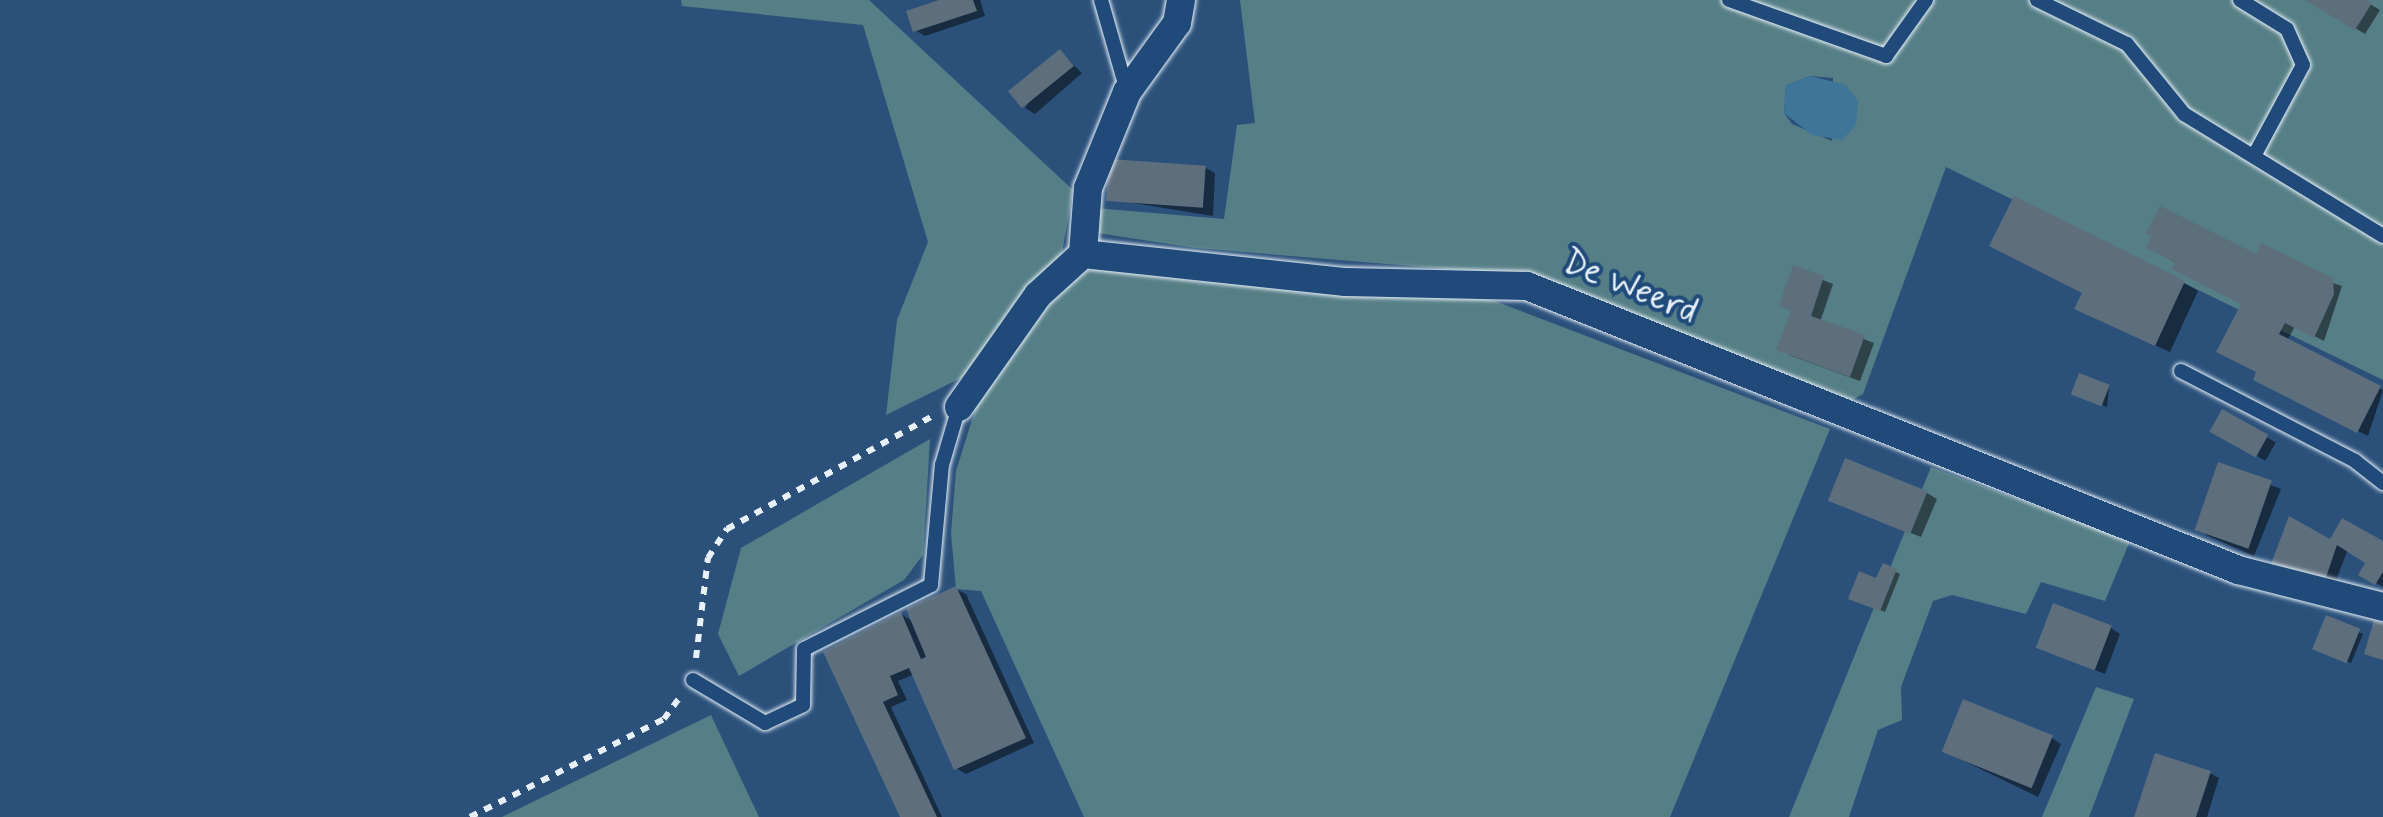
<!DOCTYPE html>
<style>
body{margin:0}
#map{position:relative;width:2383px;height:817px;overflow:hidden;background:#2b517b;font-family:Mynerve,sans-serif}
div>[style]{position:absolute}
[style*='--x']{left:calc(var(--x)*1px);top:calc(var(--y)*1px);width:calc(var(--w)*1px);rotate:calc(var(--a)*1deg)}
.green>*{inset:0;background:#557e86}
.water>*{inset:0;background:#3e7599}
.shadow>*{inset:0;background:#0007;transform-origin:0 0}
.building>*{inset:0;background:#5d6e7d;transform-origin:0 0}
.path>*{height:6px;margin-top:-3px;transform-origin:0;background:repeating-linear-gradient(90deg,#e8f1f8 0 8px,transparent 0 16px)}
.roads{filter:drop-shadow(0 0 2px #e8f1f8) drop-shadow(0 0 2px #e8f1f8)}
.service>*{height:14px;margin:-7px;padding:0 7px;transform-origin:7px;border-radius:7px;background:#1f4a7a}
.minor>*{height:28px;margin:-14px;padding:0 14px;transform-origin:14px;border-radius:14px;background:#1f4a7a}
span{translate:-50% -50%;white-space:nowrap;text-align:center;line-height:1.15;-webkit-text-stroke:8px #1f4a7a;paint-order:stroke}
.street-label{font-size:35px;color:#e8f1f8}
</style>
<div id="map">
<div class="green">
<div style="clip-path:polygon(681px 0,869px 0,1073px 190px,1062px 253px,961px 378px,886px 415px,897px 320px,928px 242px,863px 25px,682px 6px)"></div>
<div style="clip-path:polygon(evenodd,1240px 0,2383px 0,2383px 380px,1946px 167px,1863px 394px,1852px 400px,1532px 276px,1196px 248px,1097px 233px,1095px 208px,1224px 219px,1237px 125px,1255px 123px,1240px 0,1810px 76px,1833px 78px,1832px 141px,1792px 124px,1784px 113px,1786px 86px,1810px 76px)"></div>
<div style="clip-path:polygon(1102px 267px,1194px 281px,1492px 300px,1830px 429px,1670px 817px,1084px 817px,981px 591px,956px 589px,951px 533px,956px 471px,977px 404px,1005px 347px,1074px 275px)"></div>
<div style="clip-path:polygon(930px 439px,923px 555px,904px 580px,739px 676px,718px 634px,741px 548px)"></div>
<div style="clip-path:polygon(1931px 467px,2130px 541px,2105px 601px,2041px 582px,2026px 614px,1952px 595px,1933px 601px,1901px 687px,1902px 720px,1878px 730px,1849px 817px,1789px 817px)"></div>
<div style="clip-path:polygon(2096px 687px,2134px 699px,2089px 817px,2042px 817px)"></div>
<div style="clip-path:polygon(711px 715px,759px 817px,502px 817px)"></div>
</div>
<div class="water">
<div style="clip-path:polygon(1810px 76px,1846px 85px,1858px 101px,1856px 125px,1842px 140px,1812px 135px,1784px 113px,1786px 86px)"></div>
</div>
<div class="shadow">
<div style="clip-path:polygon(947px 0,980px 0,985px 16px,925px 36px,915px 30px)"></div>
<div style="clip-path:polygon(2310px 0,2363px 0,2380px 10px,2365px 34px)"></div>
<div style="clip-path:polygon(1060px 52px,1082px 73px,1035px 114px,1025px 108px)"></div>
<div style="clip-path:polygon(1206px 168px,1215px 173px,1213px 216px,1109px 199px)"></div>
<div style="clip-path:polygon(2150px 247px,2257px 258px,2342px 286px,2324px 341px,2295px 326px,2287px 341px,2383px 390px,2368px 436px,2266px 384px,2243px 305px)"></div>
<div style="clip-path:polygon(1795px 269px,1833px 284px,1820px 322px,1874px 343px,1860px 381px,1789px 355px)"></div>
<div style="clip-path:polygon(2184px 283px,2198px 291px,2170px 352px,2092px 317px)"></div>
<div style="clip-path:polygon(2109px 387px,2107px 407px,2078px 396px)"></div>
<div style="left:2223px;top:412px;width:61px;height:21px;rotate:30deg"></div>
<div style="clip-path:polygon(2220px 465px,2281px 489px,2254px 556px,2206px 535px)"></div>
<div style="clip-path:polygon(1927px 493px,1937px 499px,1921px 537px,1841px 506px)"></div>
<div style="clip-path:polygon(2331px 542px,2383px 544px,2383px 587px,2361px 574px,2368px 562px,2348px 549px,2334px 586px,2284px 568px)"></div>
<div style="clip-path:polygon(1884px 566px,1900px 574px,1885px 612px,1856px 600px,1878px 582px)"></div>
<div style="clip-path:polygon(956px 589px,966px 594px,1034px 743px,966px 774px,956px 768px,915px 674px,898px 681px,907px 700px,891px 707px,942px 817px,903px 817px,826px 653px,901px 614px,915px 623px)"></div>
<div style="clip-path:polygon(2328px 619px,2363px 634px,2351px 663px,2319px 651px)"></div>
<div style="clip-path:polygon(2111px 628px,2120px 634px,2105px 674px,2049px 652px)"></div>
<div style="clip-path:polygon(2052px 738px,2061px 744px,2038px 797px,1954px 756px)"></div>
<div style="clip-path:polygon(2210px 773px,2219px 778px,2207px 817px,2137px 817px)"></div>
</div>
<div class="building">
<div style="clip-path:polygon(939px 0,973px 0,977px 11px,913px 32px,906px 11px)"></div>
<div style="clip-path:polygon(2305px 0,2367px 0,2372px 3px,2355px 30px)"></div>
<div style="left:1060px;top:49px;width:22px;height:67px;rotate:51deg"></div>
<div style="left:1109px;top:159px;width:97px;height:42px;rotate:4deg"></div>
<div style="clip-path:polygon(2014px 196px,2185px 281px,2155px 346px,2074px 309px,2082px 293px,1989px 246px)"></div>
<div style="clip-path:polygon(2160px 206px,2256px 254px,2261px 243px,2333px 278px,2334px 294px,2314px 338px,2285px 323px,2279px 334px,2381px 386px,2357px 433px,2253px 380px,2256px 372px,2216px 352px,2241px 304px,2172px 269px,2175px 262px,2146px 248px,2152px 236px,2146px 233px)"></div>
<div style="clip-path:polygon(1793px 265px,1824px 276px,1811px 316px,1865px 335px,1850px 377px,1776px 350px,1791px 310px,1779px 306px)"></div>
<div style="left:2079px;top:373px;width:33px;height:23px;rotate:21deg"></div>
<div style="left:2222px;top:409px;width:53px;height:26px;rotate:29deg"></div>
<div style="left:1845px;top:458px;width:89px;height:46px;rotate:22deg"></div>
<div style="left:2218px;top:462px;width:57px;height:72px;rotate:19deg"></div>
<div style="clip-path:polygon(2289px 516px,2330px 539px,2342px 518px,2383px 541px,2383px 572px,2375px 585px,2358px 575px,2365px 563px,2337px 545px,2324px 583px,2271px 564px)"></div>
<div style="clip-path:polygon(1883px 563px,1897px 569px,1880px 611px,1848px 599px,1859px 571px,1876px 578px)"></div>
<div style="clip-path:polygon(956px 586px,1026px 738px,954px 770px,909px 668px,890px 676px,898px 695px,883px 702px,937px 817px,900px 817px,823px 652px,901px 612px,921px 659px,926px 657px,906px 609px)"></div>
<div style="left:2053px;top:603px;width:63px;height:48px;rotate:21deg"></div>
<div style="left:2326px;top:615px;width:37px;height:37px;rotate:22deg"></div>
<div style="clip-path:polygon(2374px 620px,2383px 623px,2383px 660px,2364px 654px)"></div>
<div style="left:1963px;top:699px;width:97px;height:57px;rotate:22deg"></div>
<div style="clip-path:polygon(2155px 753px,2211px 771px,2196px 817px,2134px 817px)"></div>
</div>
<div class="path">
<div style="--x:696;--y:658;--w:101;--a:-83.2"></div>
<div style="--x:708;--y:558;--w:35;--a:-57"></div>
<div style="--x:727;--y:529;--w:236;--a:-28.8"></div>
<div style="--x:470;--y:817;--w:217;--a:-26.8"></div>
<div style="--x:664;--y:719;--w:29;--a:-54"></div>
</div>
<div class="roads">
<div class="service">
<div style="--x:1101;--y:0;--w:95;--a:74.1"></div>
<div style="--x:1729;--y:0;--w:167;--a:19.6"></div>
<div style="--x:1886;--y:56;--w:69;--a:-54.5"></div>
<div style="--x:2037;--y:0;--w:100;--a:26.1"></div>
<div style="--x:2127;--y:44;--w:90;--a:50.8"></div>
<div style="--x:2184;--y:114;--w:233;--a:31.5"></div>
<div style="--x:2240;--y:0;--w:55;--a:31.7"></div>
<div style="--x:2287;--y:29;--w:39;--a:66"></div>
<div style="--x:2303;--y:65;--w:103;--a:118.3"></div>
<div style="--x:2181;--y:371;--w:196;--a:27.3"></div>
<div style="--x:2355;--y:461;--w:36;--a:38"></div>
<div style="--x:693;--y:680;--w:84;--a:30.8"></div>
<div style="--x:765;--y:723;--w:42;--a:-25.3"></div>
<div style="--x:803;--y:705;--w:56;--a:-89"></div>
<div style="--x:804;--y:649;--w:142;--a:-26.7"></div>
<div style="--x:931;--y:585;--w:121;--a:-84.8"></div>
<div style="--x:942;--y:465;--w:60;--a:-73.7"></div>
</div>
<div class="minor">
<div style="--x:1083;--y:254;--w:264;--a:6.1"></div>
<div style="--x:1346;--y:282;--w:181;--a:1.3"></div>
<div style="--x:1527;--y:286;--w:766;--a:21.77"></div>
<div style="--x:2238;--y:570;--w:150;--a:14.3"></div>
<div style="--x:1083;--y:254;--w:66;--a:-85.7"></div>
<div style="--x:1088;--y:188;--w:104;--a:-67.9"></div>
<div style="--x:1127;--y:92;--w:85;--a:-54.1"></div>
<div style="--x:1177;--y:23;--w:23;--a:-80"></div>
<div style="--x:959;--y:407;--w:137;--a:-54.8"></div>
<div style="--x:1038;--y:295;--w:61;--a:-42.3"></div>
</div>
</div>
<div class="street-label">
<span style="left:1630px;top:287px;rotate:22deg">De Weerd</span>
</div>
</div>
